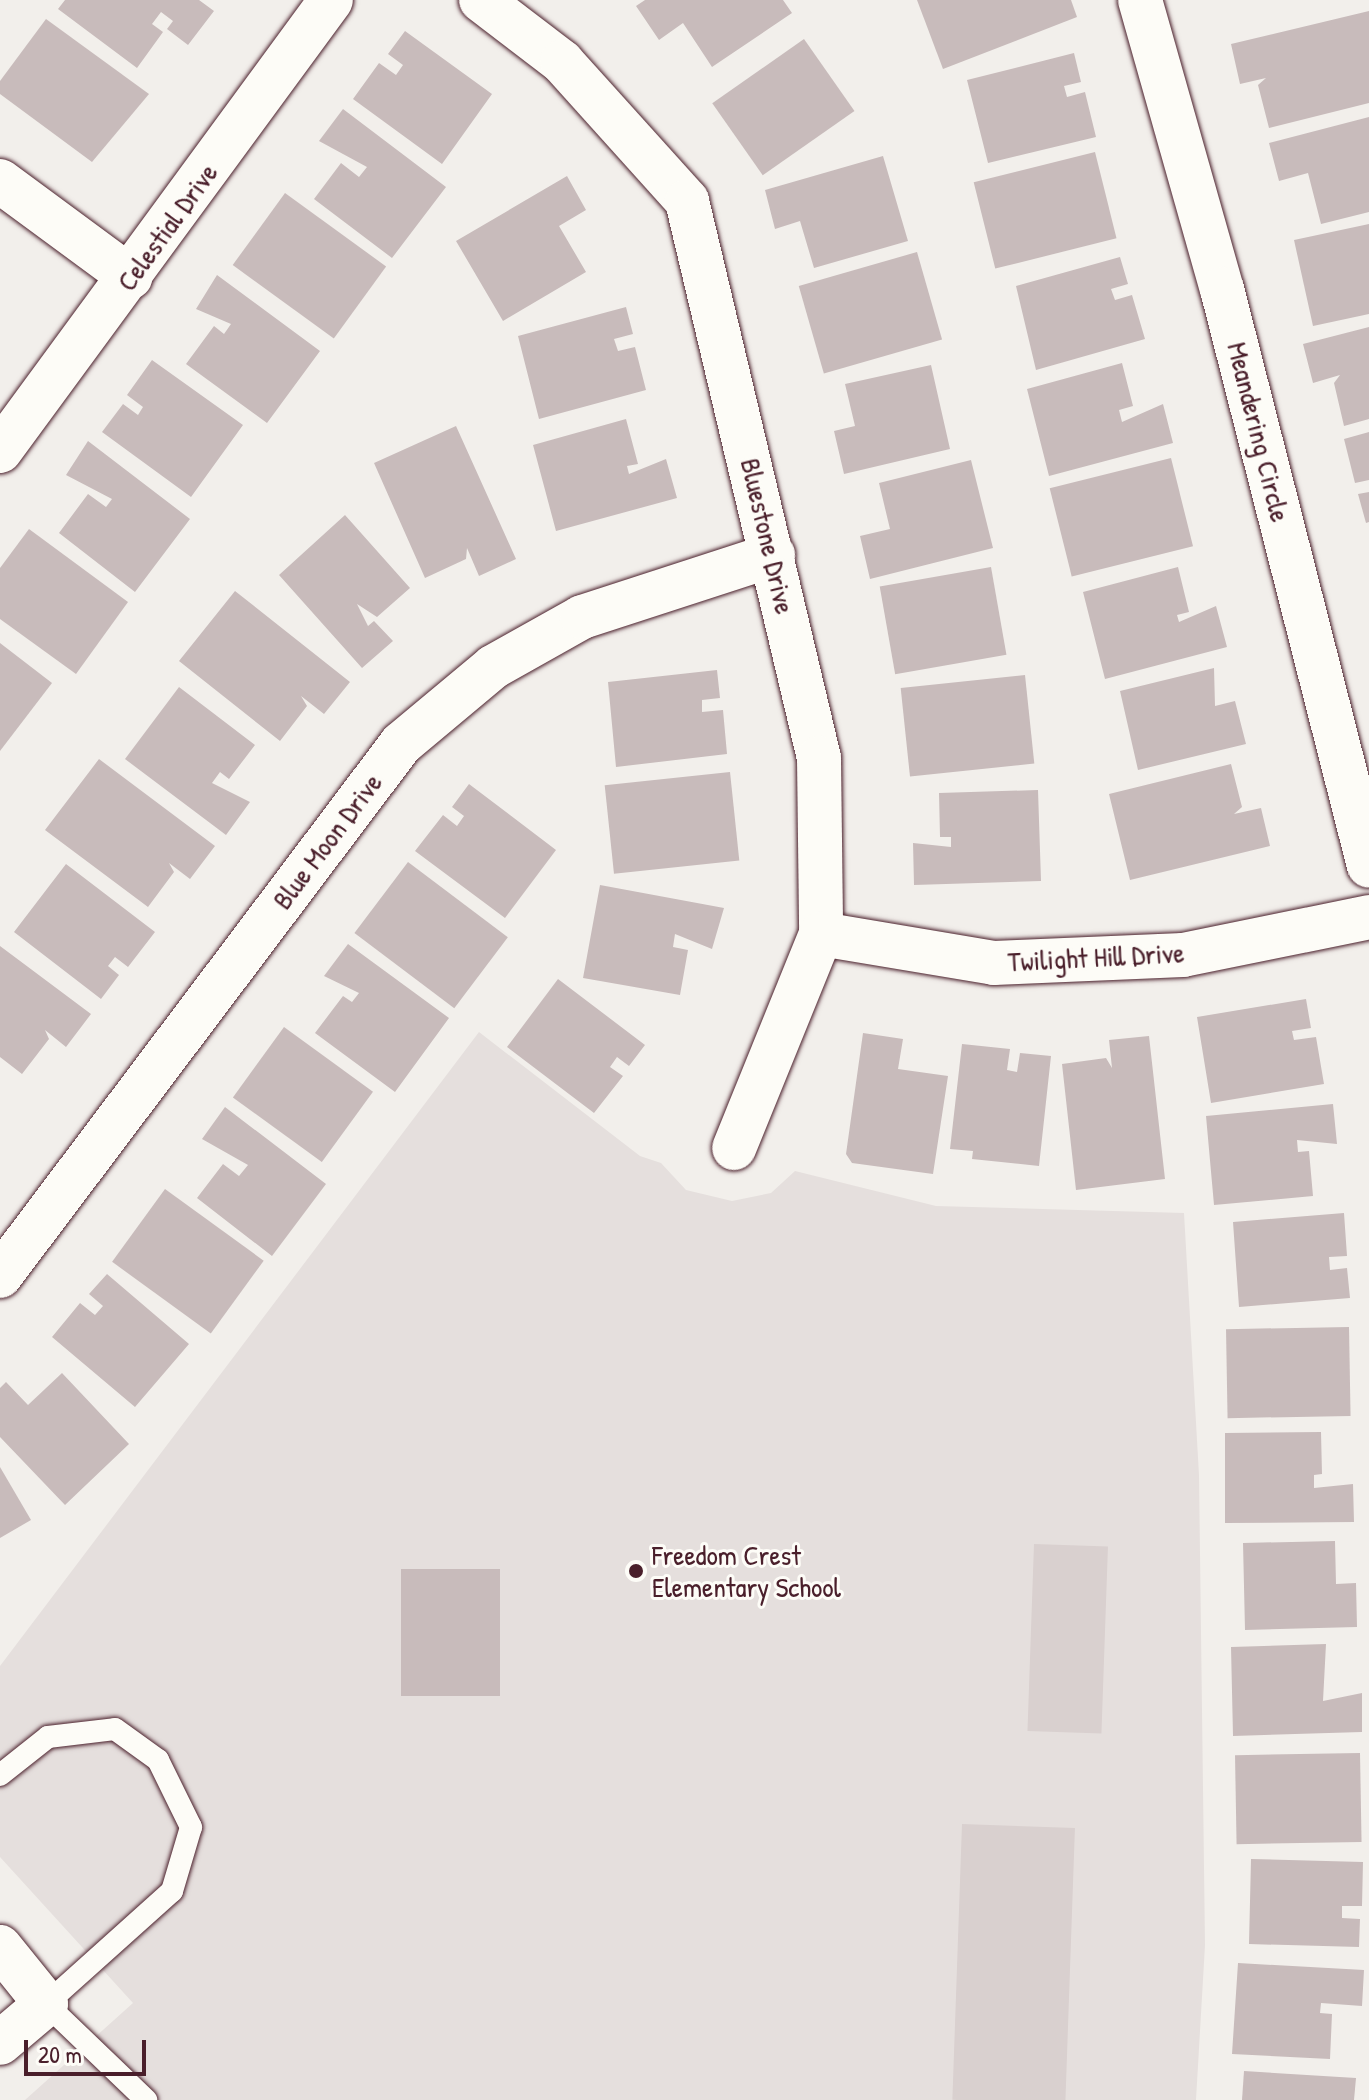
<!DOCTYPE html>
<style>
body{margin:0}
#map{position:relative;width:1369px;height:2100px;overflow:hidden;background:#f2efeb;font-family:"Patrick Hand",sans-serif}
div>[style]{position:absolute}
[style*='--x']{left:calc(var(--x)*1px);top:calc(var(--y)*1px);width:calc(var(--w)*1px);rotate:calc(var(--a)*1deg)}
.built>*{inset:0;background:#e5dfdd}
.green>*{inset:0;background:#d9d0cf;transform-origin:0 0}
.building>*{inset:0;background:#c8bbbb;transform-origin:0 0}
.roads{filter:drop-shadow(0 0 2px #4a1f2b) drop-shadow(0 0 2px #4a1f2b)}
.lane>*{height:22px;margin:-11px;padding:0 11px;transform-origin:11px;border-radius:11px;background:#fdfcf7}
.street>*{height:44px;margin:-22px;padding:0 22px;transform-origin:22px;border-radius:22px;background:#fdfcf7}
.dots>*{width:22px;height:22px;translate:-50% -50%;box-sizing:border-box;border:4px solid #fdfcf7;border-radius:50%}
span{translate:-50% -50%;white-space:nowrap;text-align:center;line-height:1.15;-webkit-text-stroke:6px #fdfcf7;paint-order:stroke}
.street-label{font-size:28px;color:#4a1f2b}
.poi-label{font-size:28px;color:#4a1f2b}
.left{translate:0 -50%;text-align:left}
.scale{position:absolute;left:24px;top:2040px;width:122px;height:36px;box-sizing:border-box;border:4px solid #4a1f2b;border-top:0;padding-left:10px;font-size:24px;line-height:28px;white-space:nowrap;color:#4a1f2b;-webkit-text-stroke:6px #fdfcf7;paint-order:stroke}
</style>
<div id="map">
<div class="built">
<div style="clip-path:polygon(479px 1032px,640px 1156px,661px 1163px,686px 1190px,732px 1201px,771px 1193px,795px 1171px,936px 1206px,1184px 1213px,1199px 1475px,1205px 1945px,1196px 2100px,25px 2100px,133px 2003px,0 1857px,0 1666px)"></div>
</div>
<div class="green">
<div style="left:1034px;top:1544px;width:74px;height:187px;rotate:2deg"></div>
<div style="left:962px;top:1824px;width:113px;height:276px;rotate:2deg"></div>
</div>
<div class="building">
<div style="clip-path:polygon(65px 0,199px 0,214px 11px,188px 45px,167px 29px,173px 21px,161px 12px,152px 24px,163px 32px,137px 68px,58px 9px)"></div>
<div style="clip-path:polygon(645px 0,783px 0,792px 13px,712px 67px,683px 23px,659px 40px,636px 6px)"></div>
<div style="clip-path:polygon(917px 0,1071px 0,1077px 17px,943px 69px)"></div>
<div style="clip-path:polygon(1369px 11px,1369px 103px,1269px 128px,1258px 85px,1266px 78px,1240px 84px,1231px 44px)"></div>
<div style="clip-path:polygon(46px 19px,149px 94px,92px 162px,0 94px,0 81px)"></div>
<div style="clip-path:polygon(405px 31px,492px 94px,442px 164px,353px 99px,379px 63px,396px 75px,403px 65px,388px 54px)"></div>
<div style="left:804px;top:39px;width:88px;height:112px;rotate:55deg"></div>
<div style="clip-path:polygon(1074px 53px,1081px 82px,1064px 86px,1067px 97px,1085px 92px,1096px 137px,988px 163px,967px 80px)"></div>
<div style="clip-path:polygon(343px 109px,446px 187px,392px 258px,314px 199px,341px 163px,359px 177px,367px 167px,319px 141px)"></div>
<div style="clip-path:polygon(1369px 117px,1369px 212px,1321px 224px,1308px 173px,1279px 181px,1269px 143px)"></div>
<div style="left:1095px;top:152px;width:89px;height:125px;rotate:76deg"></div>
<div style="clip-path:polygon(883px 156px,908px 241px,814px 268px,800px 221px,775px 229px,765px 190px)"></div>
<div style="clip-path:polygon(567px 176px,586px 210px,559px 226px,586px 272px,503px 321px,456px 241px)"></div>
<div style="left:285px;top:193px;width:125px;height:89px;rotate:36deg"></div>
<div style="clip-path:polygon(1369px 224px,1369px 314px,1313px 326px,1294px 240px)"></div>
<div style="left:917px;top:252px;width:91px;height:123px;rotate:74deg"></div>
<div style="clip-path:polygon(1120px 257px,1128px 284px,1111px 289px,1115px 300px,1132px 295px,1145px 339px,1036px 370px,1016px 286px)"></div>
<div style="clip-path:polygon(217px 275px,320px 351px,267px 423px,186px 364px,214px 326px,224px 334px,231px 324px,196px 309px)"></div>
<div style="clip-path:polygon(626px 307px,633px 334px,614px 339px,618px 351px,635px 347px,646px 390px,539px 419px,518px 336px)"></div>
<div style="clip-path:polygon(1369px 327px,1369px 419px,1344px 426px,1334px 383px,1340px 375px,1313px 383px,1303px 344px)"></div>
<div style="clip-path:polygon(152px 360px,243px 425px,191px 497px,102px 432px,123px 404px,138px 415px,143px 407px,127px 395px)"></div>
<div style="clip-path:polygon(1122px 363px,1133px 406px,1119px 410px,1122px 422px,1163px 404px,1173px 443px,1049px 476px,1027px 389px)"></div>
<div style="clip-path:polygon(931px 365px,950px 449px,844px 474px,834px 431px,855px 426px,845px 384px)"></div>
<div style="clip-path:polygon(626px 419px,638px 464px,627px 466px,629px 474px,666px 459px,677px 498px,556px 531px,533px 445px)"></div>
<div style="clip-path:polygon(456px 426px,516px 559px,479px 576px,467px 548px,466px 559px,425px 578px,374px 463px)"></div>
<div style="clip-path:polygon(1369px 432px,1369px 480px,1355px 483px,1344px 439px)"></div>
<div style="clip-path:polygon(88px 441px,190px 519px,135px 592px,59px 533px,88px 494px,106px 507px,112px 499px,66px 475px)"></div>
<div style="left:1171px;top:458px;width:91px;height:125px;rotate:76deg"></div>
<div style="clip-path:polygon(971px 460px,993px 548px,870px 579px,860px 536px,890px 529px,879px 483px)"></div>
<div style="clip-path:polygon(1369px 492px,1369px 522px,1366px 523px,1358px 494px)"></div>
<div style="clip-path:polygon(345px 515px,410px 588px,377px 617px,357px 604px,368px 626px,374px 621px,393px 641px,362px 668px,279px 575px)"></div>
<div style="clip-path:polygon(29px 529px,128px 602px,76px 674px,0 619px,0 568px)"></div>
<div style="left:991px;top:567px;width:89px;height:113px;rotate:80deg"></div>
<div style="clip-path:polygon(1178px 567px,1189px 612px,1177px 615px,1179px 622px,1216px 606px,1227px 647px,1105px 679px,1083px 592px)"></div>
<div style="clip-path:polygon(235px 591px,350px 682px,324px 714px,301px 696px,307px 706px,280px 741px,179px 661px)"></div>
<div style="clip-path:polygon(0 643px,52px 683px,0 751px)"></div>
<div style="clip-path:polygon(1214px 668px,1215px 706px,1235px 701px,1246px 744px,1138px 770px,1120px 691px)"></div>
<div style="clip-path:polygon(717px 670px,720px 698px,702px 700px,702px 712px,723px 710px,727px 754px,616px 767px,608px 682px)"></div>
<div style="left:1025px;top:675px;width:89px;height:125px;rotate:84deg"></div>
<div style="clip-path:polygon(179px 687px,255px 745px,229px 779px,220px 772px,212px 783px,250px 802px,226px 835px,125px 759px)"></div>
<div style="clip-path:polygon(99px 759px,215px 846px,190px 879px,169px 863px,174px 872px,148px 907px,45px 830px)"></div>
<div style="clip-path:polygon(1231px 764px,1242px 807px,1234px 814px,1261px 808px,1270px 846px,1130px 880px,1109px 794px)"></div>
<div style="left:730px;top:772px;width:89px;height:126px;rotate:84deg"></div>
<div style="clip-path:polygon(469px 784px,556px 850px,505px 918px,415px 851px,443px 815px,457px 826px,464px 816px,452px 807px)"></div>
<div style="clip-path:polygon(1038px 790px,1041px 881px,914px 885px,913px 843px,951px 847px,951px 837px,940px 837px,939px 793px)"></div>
<div style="left:408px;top:862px;width:125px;height:89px;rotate:37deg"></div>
<div style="clip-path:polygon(66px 864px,155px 932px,128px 967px,115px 957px,108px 966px,119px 975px,101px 999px,14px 932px)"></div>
<div style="clip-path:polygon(600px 885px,724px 908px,712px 949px,675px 934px,673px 947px,688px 950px,680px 995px,583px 978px)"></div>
<div style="clip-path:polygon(348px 944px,449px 1018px,395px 1092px,315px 1033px,343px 996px,352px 1002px,359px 993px,324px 976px)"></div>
<div style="clip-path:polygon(0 946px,91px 1014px,66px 1047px,45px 1030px,49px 1039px,22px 1074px,0 1057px)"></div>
<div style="clip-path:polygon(558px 979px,645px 1045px,629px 1066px,617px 1057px,610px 1067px,623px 1076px,594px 1113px,507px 1047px)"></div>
<div style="clip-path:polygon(1306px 999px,1311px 1028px,1292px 1031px,1294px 1040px,1316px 1037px,1324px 1084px,1211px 1103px,1197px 1017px)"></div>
<div style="left:284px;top:1027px;width:110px;height:87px;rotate:36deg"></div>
<div style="clip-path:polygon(863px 1033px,903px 1039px,898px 1069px,948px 1076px,933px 1174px,852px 1163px,846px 1154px)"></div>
<div style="clip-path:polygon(1149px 1036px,1165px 1179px,1076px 1190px,1062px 1064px,1106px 1058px,1112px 1068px,1109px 1040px)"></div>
<div style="clip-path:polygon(962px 1044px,1010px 1049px,1007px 1070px,1017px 1072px,1020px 1053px,1051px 1056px,1039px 1166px,972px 1159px,973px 1151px,950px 1149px)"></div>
<div style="clip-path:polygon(1333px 1104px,1337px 1144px,1297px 1140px,1298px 1152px,1309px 1151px,1313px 1196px,1214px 1205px,1206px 1116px)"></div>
<div style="clip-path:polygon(225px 1107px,326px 1184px,272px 1256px,197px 1198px,223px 1164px,239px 1176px,248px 1165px,202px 1139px)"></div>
<div style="left:165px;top:1189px;width:122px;height:90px;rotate:36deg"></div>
<div style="clip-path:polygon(1344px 1213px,1347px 1256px,1329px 1257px,1330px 1270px,1347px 1268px,1350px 1298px,1239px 1307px,1233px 1222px)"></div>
<div style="clip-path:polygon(107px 1274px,189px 1344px,135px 1407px,52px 1337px,80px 1303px,95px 1315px,103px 1306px,89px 1294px)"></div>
<div style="left:1349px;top:1327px;width:89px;height:123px;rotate:89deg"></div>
<div style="clip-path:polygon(62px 1373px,129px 1444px,65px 1505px,0 1437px,0 1388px,6px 1382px,28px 1405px)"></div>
<div style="clip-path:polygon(1321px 1432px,1322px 1474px,1314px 1475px,1314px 1488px,1353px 1484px,1354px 1522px,1225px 1523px,1225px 1433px)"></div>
<div style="clip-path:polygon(0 1467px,31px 1520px,0 1538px)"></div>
<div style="clip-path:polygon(1335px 1541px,1336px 1584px,1356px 1583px,1357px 1627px,1245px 1630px,1243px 1543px)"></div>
<div style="left:401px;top:1569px;width:99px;height:127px"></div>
<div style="clip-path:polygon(1326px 1644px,1323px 1701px,1362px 1693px,1362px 1732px,1233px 1736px,1231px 1647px)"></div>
<div style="left:1360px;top:1753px;width:89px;height:125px;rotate:89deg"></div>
<div style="clip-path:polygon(1251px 1859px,1363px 1862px,1362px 1906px,1342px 1906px,1342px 1918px,1360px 1919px,1359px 1947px,1249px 1944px)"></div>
<div style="clip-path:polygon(1238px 1963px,1364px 1970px,1362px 2006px,1321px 2003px,1320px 2013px,1332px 2014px,1330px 2059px,1232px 2054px)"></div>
<div style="clip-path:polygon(1244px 2071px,1356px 2078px,1354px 2100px,1242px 2100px)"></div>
</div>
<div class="roads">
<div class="lane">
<div style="--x:0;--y:1775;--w:61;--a:-38.4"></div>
<div style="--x:48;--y:1737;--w:67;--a:-6.8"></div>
<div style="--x:115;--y:1729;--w:53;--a:35.8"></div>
<div style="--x:158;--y:1760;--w:75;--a:63.8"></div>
<div style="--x:191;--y:1827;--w:67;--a:106.5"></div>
<div style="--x:172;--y:1891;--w:169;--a:138.1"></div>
<div style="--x:46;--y:2004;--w:139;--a:43.8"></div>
</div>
<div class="street">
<div style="--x:481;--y:0;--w:102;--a:37.4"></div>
<div style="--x:562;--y:62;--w:187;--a:48"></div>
<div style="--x:687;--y:201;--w:572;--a:76.67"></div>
<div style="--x:819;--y:758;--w:176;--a:89.3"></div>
<div style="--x:821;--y:934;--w:231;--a:112.1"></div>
<div style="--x:1140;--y:0;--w:300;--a:74.2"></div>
<div style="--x:1222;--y:289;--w:595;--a:75.71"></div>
<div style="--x:0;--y:181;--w:162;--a:36.4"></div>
<div style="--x:0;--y:451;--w:559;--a:-53.72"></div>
<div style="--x:821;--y:934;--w:175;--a:9.5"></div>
<div style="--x:994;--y:963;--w:189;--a:-2.4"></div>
<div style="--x:1183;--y:955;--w:190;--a:-11.5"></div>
<div style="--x:0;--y:1276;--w:666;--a:-52.99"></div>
<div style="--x:401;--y:744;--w:120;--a:-39.9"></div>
<div style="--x:493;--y:667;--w:102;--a:-29.3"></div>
<div style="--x:582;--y:617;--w:201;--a:-18"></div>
<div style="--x:0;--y:1947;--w:73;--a:51.1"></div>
<div style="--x:46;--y:2004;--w:60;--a:139.7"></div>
</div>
</div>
<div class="dots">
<div style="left:636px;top:1571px;background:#4a1f2b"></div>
</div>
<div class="street-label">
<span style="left:167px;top:227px;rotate:-54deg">Celestial Drive</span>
<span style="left:1259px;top:432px;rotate:76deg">Meandering Circle</span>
<span style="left:768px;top:536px;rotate:77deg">Bluestone Drive</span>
<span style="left:327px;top:841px;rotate:-53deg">Blue Moon Drive</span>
<span style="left:1096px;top:957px;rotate:-3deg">Twilight Hill Drive</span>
</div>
<div class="poi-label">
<span class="left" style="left:652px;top:1571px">Freedom Crest<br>Elementary School</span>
</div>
<div class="scale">20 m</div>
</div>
